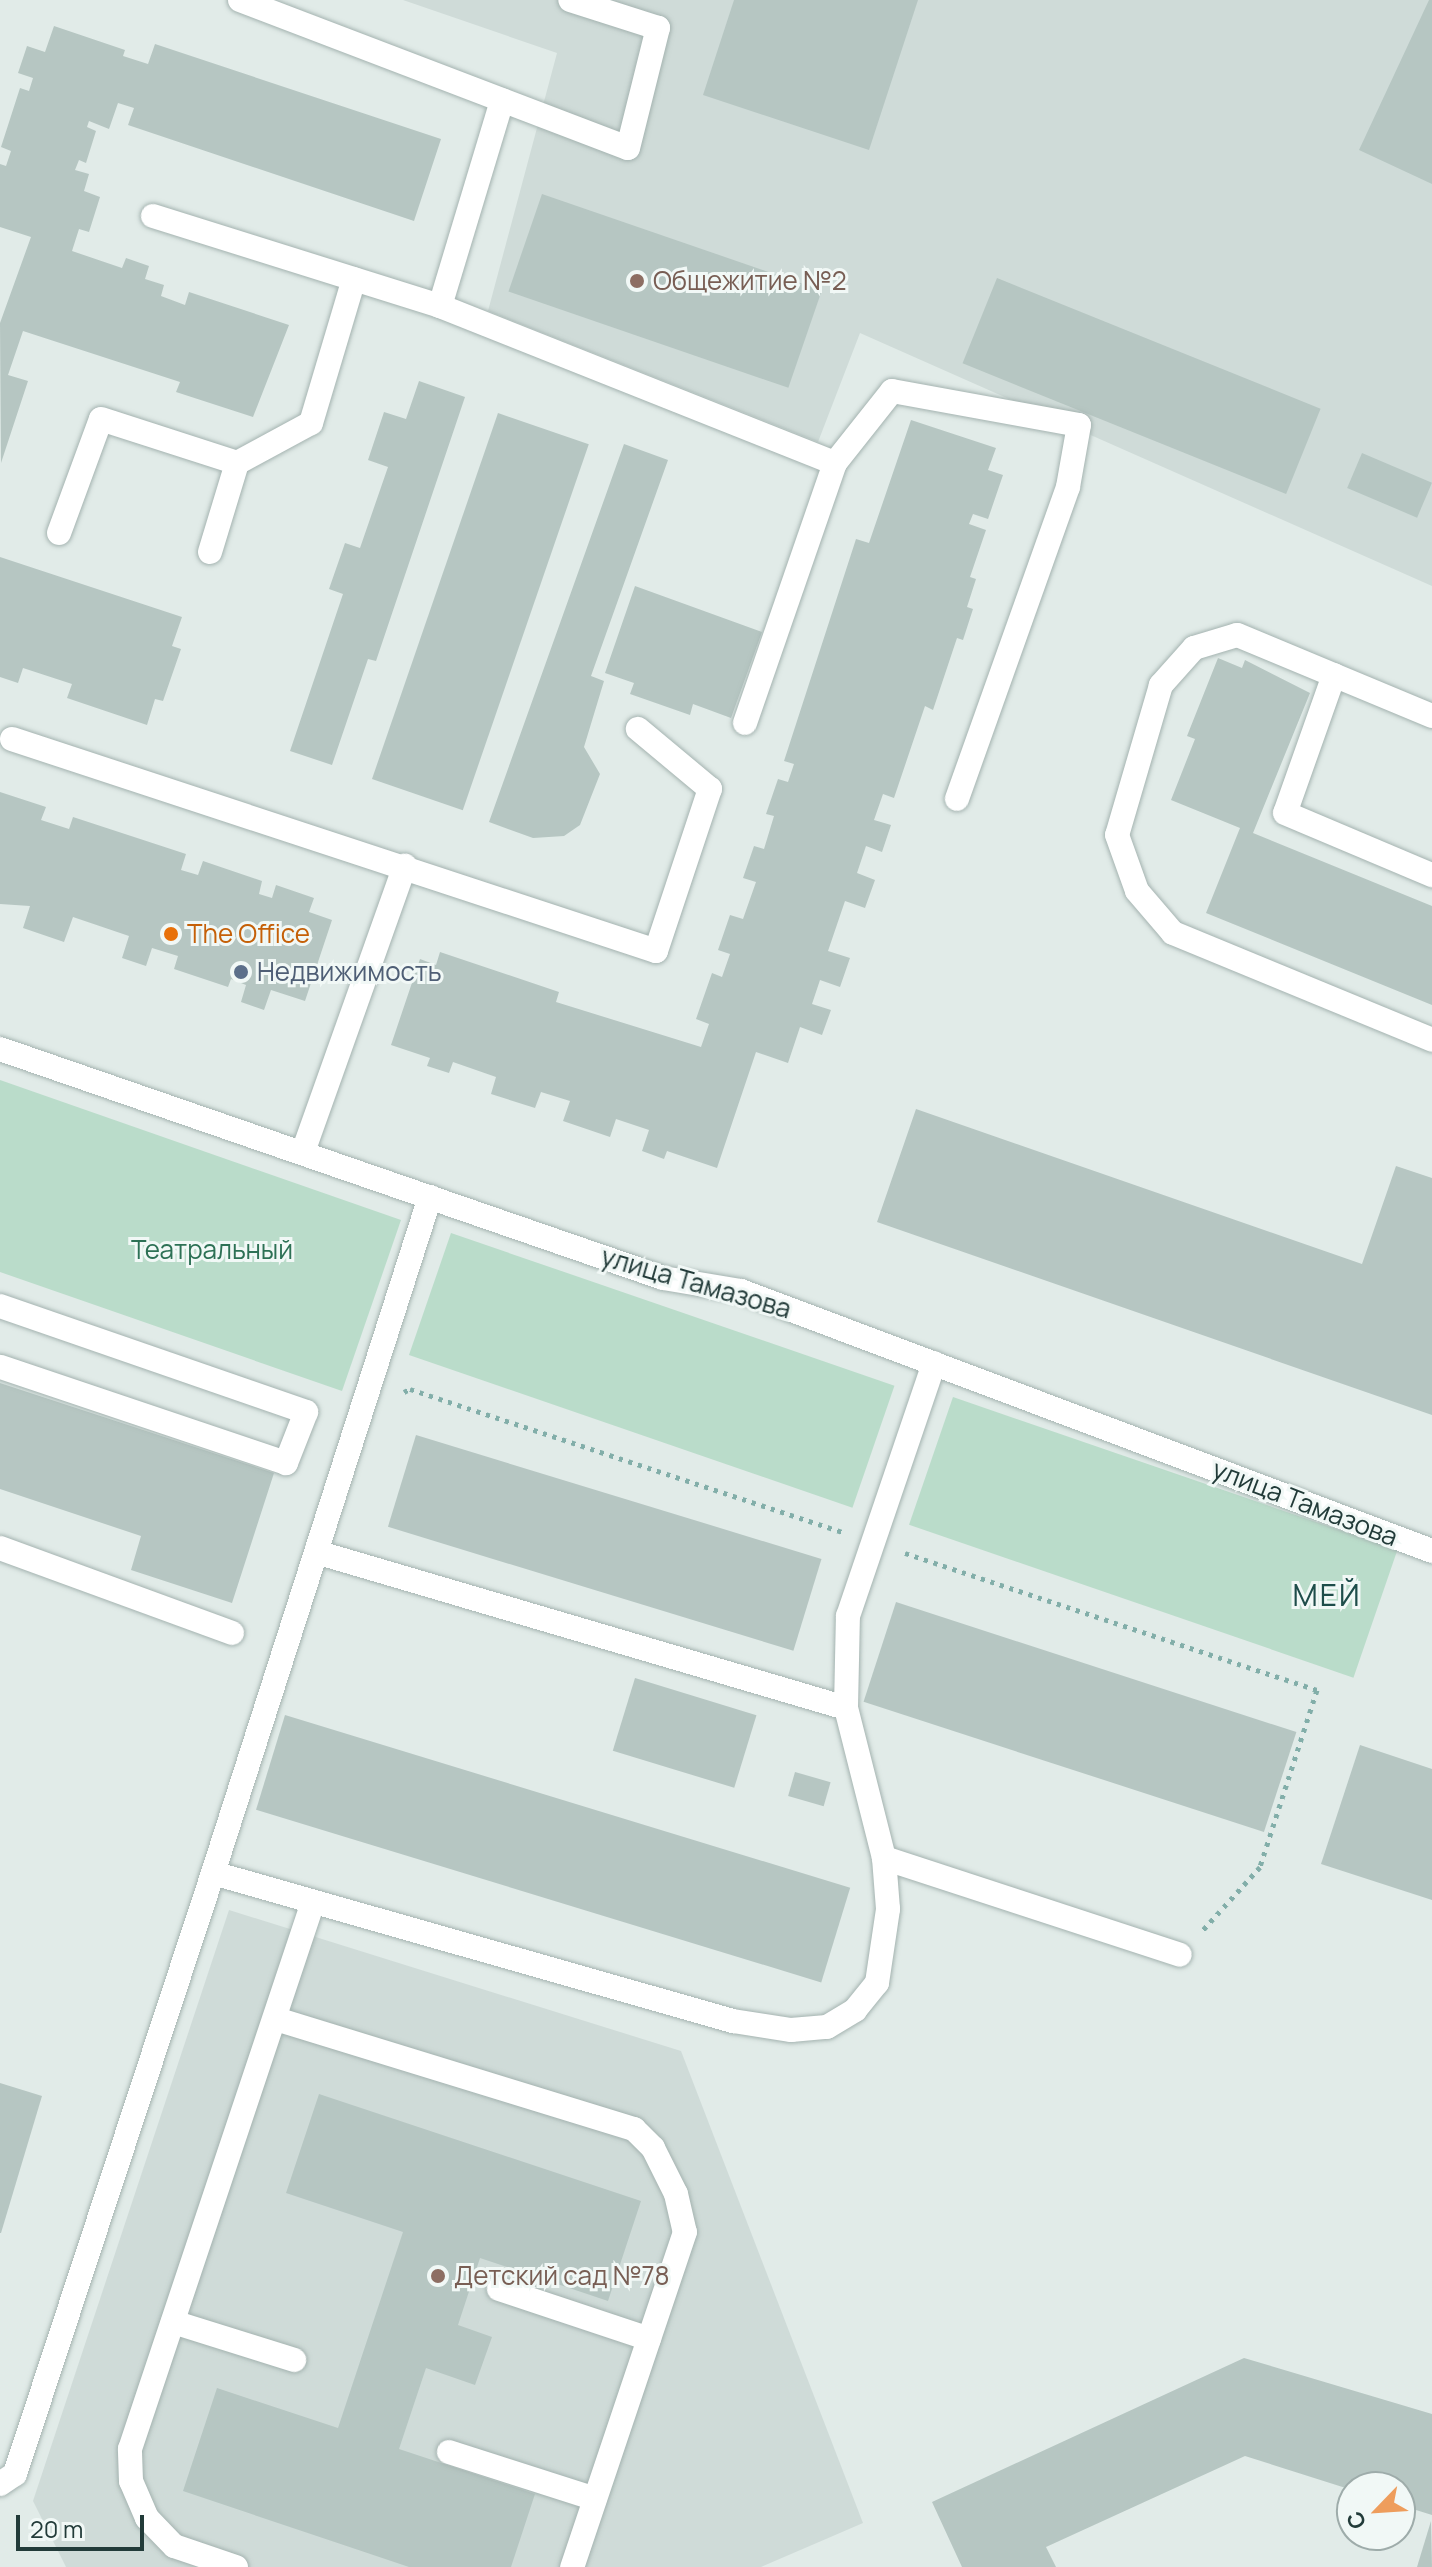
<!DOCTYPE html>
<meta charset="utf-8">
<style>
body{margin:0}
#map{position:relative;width:1432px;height:2567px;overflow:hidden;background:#e1ebe8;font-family:Manrope,sans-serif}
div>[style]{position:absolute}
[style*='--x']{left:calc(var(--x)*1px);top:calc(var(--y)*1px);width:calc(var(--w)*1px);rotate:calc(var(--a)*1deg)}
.built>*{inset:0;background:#cfdbd8}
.green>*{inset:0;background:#badcca;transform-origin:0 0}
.building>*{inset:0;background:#b6c6c2;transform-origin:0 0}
.path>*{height:5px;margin-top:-2.5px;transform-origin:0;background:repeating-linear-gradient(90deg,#82aea9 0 4px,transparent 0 10px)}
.roads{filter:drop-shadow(0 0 2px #a4b3b0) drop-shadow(0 0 2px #a4b3b0)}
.minor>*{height:24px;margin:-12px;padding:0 12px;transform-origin:12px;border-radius:12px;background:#fff}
.dots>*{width:22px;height:22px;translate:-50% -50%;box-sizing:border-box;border:4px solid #f1f8f6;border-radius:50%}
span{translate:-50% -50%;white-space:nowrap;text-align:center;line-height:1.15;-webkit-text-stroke:6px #f1f8f6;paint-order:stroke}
.education-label{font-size:26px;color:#785e54}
.left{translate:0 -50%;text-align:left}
.food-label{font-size:26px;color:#c56008}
.service-label{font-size:26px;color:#4e5e75}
.park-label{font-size:26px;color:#2d7155}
.street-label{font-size:26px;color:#223b39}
.quarter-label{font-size:30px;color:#1e4d4a;letter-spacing:2px}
.north{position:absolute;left:1336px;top:2471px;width:80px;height:80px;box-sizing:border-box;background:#f1f8f6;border:2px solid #9eacaa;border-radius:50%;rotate:245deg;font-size:22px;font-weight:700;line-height:32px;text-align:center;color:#223b39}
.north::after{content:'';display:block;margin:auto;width:28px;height:36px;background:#ee9d5c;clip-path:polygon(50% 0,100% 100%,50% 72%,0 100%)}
.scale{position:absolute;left:16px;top:2515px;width:128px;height:36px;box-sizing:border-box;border:4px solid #223b39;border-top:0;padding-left:10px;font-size:24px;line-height:28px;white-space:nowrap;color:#223b39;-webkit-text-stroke:6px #f1f8f6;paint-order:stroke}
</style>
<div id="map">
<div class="built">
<div style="clip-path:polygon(403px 0,1432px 0,1432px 586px,860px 333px,818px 442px,488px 311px,557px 53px)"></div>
<div style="clip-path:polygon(229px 1910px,681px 2051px,863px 2523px,761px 2567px,66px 2567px,33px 2501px)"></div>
</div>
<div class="green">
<div style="clip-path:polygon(0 1080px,401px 1220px,342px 1391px,0 1272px)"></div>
<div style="left:451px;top:1233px;width:469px;height:129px;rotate:19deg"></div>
<div style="left:953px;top:1397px;width:470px;height:135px;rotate:19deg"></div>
</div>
<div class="building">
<div style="clip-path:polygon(734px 0,918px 0,869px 150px,703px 95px)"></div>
<div style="clip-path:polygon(1429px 0,1432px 0,1432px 184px,1359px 150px)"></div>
<div style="clip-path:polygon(54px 26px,125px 50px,123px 56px,148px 64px,155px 44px,441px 139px,414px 221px,128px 125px,134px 108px,118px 103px,109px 129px,89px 121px,87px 127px,96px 131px,86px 163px,79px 160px,75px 170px,89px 174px,84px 191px,100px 197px,89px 232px,79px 229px,72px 251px,122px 268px,126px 258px,149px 266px,145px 279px,164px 285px,161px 296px,185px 305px,189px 292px,289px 325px,253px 417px,176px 392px,180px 382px,23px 331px,8px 375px,28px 381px,1px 463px,0 323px,31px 237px,0 227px,0 164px,6px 166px,11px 151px,1px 147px,20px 88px,29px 91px,33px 78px,18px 73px,27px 46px,45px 52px)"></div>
<div style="left:542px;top:194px;width:296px;height:103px;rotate:19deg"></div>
<div style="left:997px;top:278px;width:349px;height:92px;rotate:22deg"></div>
<div style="clip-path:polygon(419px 381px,465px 397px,376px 661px,368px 659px,332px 765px,290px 751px,343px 594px,329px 589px,345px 543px,360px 548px,388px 467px,368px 460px,384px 412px,406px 419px)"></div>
<div style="left:498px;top:413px;width:96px;height:387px;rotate:19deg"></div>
<div style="clip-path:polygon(911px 420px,996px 448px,988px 470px,1003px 475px,988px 519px,973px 514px,969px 524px,986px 530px,970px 577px,976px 579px,967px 607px,973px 609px,963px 640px,957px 638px,933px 710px,925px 706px,894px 798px,883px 794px,874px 820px,891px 825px,882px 852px,866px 846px,857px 873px,875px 880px,865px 908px,845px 901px,828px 951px,850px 958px,840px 987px,820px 980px,812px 1004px,831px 1010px,822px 1035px,800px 1027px,788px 1063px,756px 1052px,717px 1168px,667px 1151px,664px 1159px,642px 1151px,649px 1130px,616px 1119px,610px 1137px,563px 1121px,570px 1101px,541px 1092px,535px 1108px,491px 1094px,496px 1077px,453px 1062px,449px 1073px,427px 1066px,430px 1058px,391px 1045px,420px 959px,436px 965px,440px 952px,559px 992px,556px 1002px,701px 1047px,709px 1024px,696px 1019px,712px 973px,722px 977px,730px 954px,718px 950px,730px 915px,743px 919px,756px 882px,743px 878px,754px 846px,764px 849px,774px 816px,766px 814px,778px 779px,788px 782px,794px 764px,784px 761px,856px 539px,869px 543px)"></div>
<div style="clip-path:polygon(624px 444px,668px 460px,591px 676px,604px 681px,584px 747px,600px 774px,580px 825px,564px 836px,533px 838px,489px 822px)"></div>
<div style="left:1362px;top:453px;width:76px;height:38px;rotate:23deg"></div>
<div style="clip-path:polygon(0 557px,182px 617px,172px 646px,181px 649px,163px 701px,155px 699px,147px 725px,67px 698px,72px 684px,23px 668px,18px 683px,0 677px)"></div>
<div style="clip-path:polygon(635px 586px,762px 632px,731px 718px,693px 704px,690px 715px,630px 694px,634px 683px,605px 673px)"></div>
<div style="clip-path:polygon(1218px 658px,1242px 668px,1245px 660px,1310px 693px,1253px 833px,1432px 906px,1432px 1005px,1206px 913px,1240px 828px,1171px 800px,1195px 739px,1187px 736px)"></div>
<div style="clip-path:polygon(0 792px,46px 807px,41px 820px,69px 829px,73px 817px,186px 854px,181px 870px,198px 875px,203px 861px,262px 881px,259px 894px,272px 898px,276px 885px,314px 898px,309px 912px,332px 920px,305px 1001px,271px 990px,264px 1010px,241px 1002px,246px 985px,231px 979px,228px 987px,174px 969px,178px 956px,152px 948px,146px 966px,122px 958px,129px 936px,73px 917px,64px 942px,23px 928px,30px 906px,0 904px)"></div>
<div style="clip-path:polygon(916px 1109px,1362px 1264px,1396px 1166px,1432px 1178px,1432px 1415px,877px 1222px)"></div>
<div style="clip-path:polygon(0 1383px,274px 1473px,232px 1603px,131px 1570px,141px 1536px,0 1489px)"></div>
<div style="left:416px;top:1435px;width:424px;height:96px;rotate:17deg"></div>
<div style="left:896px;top:1602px;width:421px;height:105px;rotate:18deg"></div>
<div style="left:635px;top:1678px;width:127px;height:76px;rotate:17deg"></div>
<div style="left:285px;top:1715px;width:591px;height:99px;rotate:17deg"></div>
<div style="clip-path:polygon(1360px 1745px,1432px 1769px,1432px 1900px,1321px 1864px)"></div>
<div style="left:795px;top:1772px;width:37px;height:25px;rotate:16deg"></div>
<div style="clip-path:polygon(0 2083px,42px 2096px,1px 2233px,0 2233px)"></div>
<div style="clip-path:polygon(319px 2094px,641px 2201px,608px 2301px,480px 2258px,458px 2325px,492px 2337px,475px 2385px,426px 2368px,399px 2449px,535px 2494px,511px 2567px,409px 2567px,183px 2491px,217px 2388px,338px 2428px,403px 2232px,286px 2193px)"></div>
<div style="clip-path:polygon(1244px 2358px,1432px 2414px,1432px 2515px,1400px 2505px,1400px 2487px,1352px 2490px,1245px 2456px,1046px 2547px,1056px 2567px,962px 2567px,932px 2502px)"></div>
<div style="clip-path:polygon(1431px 2521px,1432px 2567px,1417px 2567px)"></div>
</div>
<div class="path">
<div style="--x:404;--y:1392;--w:7;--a:-27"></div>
<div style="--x:410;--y:1389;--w:455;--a:18.3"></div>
<div style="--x:905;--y:1553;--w:434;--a:18.4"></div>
<div style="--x:1317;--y:1690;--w:186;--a:107.9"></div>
<div style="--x:1260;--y:1867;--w:86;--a:132.2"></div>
</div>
<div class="roads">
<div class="minor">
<div style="--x:240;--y:0;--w:415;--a:20.9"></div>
<div style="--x:628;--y:148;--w:124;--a:-76"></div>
<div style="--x:658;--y:28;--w:92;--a:-162.3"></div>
<div style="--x:153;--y:216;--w:301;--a:17.4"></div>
<div style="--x:440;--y:306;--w:215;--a:-73.2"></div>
<div style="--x:440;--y:306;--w:425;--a:21.7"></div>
<div style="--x:835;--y:463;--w:275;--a:109.1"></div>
<div style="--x:835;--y:463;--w:92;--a:-51.6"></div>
<div style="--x:892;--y:391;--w:190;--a:10.3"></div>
<div style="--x:1079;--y:425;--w:63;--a:100.1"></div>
<div style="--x:1068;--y:487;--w:331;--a:109.6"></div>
<div style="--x:59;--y:533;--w:121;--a:-69.8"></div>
<div style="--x:101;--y:419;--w:143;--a:17.9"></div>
<div style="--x:237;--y:463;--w:84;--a:-28.4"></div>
<div style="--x:311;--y:423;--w:150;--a:-73.4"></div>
<div style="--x:210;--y:552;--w:93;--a:-73.1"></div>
<div style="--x:1334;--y:675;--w:146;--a:109.5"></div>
<div style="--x:1285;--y:813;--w:160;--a:22.9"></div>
<div style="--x:1432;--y:716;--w:211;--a:-157.4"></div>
<div style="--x:1237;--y:635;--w:45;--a:163.2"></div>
<div style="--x:1194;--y:648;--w:50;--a:131.7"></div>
<div style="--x:1161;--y:685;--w:156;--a:106.3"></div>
<div style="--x:1117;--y:835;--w:59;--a:70.3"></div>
<div style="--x:1137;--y:891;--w:55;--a:49.4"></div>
<div style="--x:1173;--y:933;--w:280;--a:22.4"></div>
<div style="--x:12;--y:739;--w:678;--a:18.22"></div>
<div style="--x:656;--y:951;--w:171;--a:-71.6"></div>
<div style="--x:710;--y:789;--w:94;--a:-140.2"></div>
<div style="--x:0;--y:1049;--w:701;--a:19.05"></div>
<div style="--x:663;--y:1278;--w:79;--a:9.5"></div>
<div style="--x:741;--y:1291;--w:738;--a:20.62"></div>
<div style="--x:303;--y:1152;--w:304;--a:-70.4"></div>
<div style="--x:0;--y:1306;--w:324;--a:19.1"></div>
<div style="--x:306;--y:1412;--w:55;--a:111.4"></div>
<div style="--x:286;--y:1463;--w:302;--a:-161.4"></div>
<div style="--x:0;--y:1548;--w:247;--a:20.1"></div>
<div style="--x:316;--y:1552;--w:552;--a:16.4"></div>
<div style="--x:884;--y:1858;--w:311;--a:18.1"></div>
<div style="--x:213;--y:1873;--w:710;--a:-72.2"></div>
<div style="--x:276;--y:2019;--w:375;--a:17.1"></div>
<div style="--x:634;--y:2129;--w:27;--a:45"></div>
<div style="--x:653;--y:2148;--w:51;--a:63.4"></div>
<div style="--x:676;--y:2194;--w:39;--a:77"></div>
<div style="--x:685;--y:2232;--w:354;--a:108.6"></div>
<div style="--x:499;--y:2289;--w:158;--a:18.4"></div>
<div style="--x:173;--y:2322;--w:127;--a:17.4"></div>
<div style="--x:449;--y:2452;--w:153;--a:17.8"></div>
<div style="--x:0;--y:2484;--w:18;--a:-34"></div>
<div style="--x:15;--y:2474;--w:633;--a:-71.77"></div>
<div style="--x:213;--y:1873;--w:541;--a:15.89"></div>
<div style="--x:733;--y:2021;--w:59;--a:8.8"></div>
<div style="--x:791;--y:2030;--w:36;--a:-5"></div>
<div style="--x:827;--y:2027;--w:33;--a:-31"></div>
<div style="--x:855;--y:2010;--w:35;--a:-51"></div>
<div style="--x:877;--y:1983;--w:75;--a:-81.5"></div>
<div style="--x:888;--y:1909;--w:51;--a:-94.5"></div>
<div style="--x:884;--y:1858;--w:155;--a:-104.2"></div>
<div style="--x:846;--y:1708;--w:92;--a:-88.8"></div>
<div style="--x:848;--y:1616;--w:267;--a:-71.2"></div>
<div style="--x:236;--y:2567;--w:65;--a:-161.3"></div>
<div style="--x:174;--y:2546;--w:39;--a:-134"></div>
<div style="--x:147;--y:2518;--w:40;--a:-113.4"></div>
<div style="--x:131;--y:2481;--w:32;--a:-92"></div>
<div style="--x:130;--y:2449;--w:577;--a:-71.5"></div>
</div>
</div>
<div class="dots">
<div style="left:637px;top:281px;background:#8d6e63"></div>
<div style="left:171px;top:934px;background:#e8710a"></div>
<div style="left:241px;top:972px;background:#5c6f8a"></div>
<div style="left:438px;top:2276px;background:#8d6e63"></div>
</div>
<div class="education-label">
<span class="left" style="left:653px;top:281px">Общежитие №2</span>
<span class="left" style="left:454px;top:2276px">Детский сад №78</span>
</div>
<div class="food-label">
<span class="left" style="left:187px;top:934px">The Office</span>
</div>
<div class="service-label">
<span class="left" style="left:257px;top:972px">Недвижимость</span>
</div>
<div class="park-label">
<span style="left:212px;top:1250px">Театральный</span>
</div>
<div class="street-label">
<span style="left:696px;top:1283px;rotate:16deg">улица Тамазова</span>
<span style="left:1305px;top:1503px;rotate:21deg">улица Тамазова</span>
</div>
<div class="quarter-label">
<span style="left:1327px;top:1595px">МЕЙ</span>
</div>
<div class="north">С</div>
<div class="scale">20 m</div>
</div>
